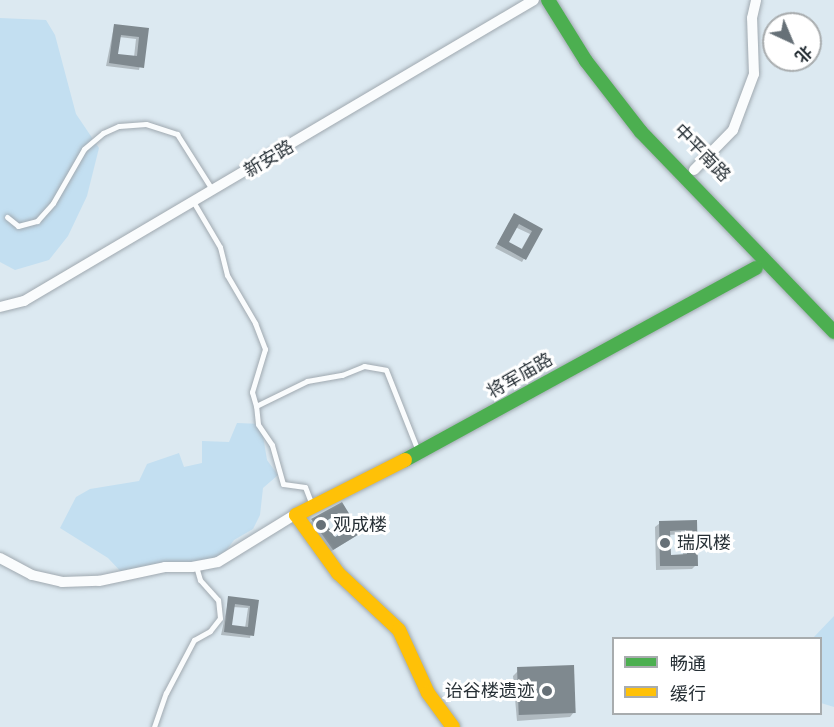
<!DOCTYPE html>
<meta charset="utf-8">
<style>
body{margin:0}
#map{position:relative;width:834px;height:727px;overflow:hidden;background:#dce9f1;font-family:Montserrat,"Noto Sans SC",sans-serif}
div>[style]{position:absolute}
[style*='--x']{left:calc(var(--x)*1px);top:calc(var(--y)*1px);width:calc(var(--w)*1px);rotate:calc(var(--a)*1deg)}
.green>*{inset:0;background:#c3dff1}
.shadow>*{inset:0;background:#0003}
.building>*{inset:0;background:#7f898f;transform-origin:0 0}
.roads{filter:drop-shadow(0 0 2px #a0a9b0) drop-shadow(0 0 2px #a0a9b0)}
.lane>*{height:5px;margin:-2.5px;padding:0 2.5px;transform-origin:2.5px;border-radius:2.5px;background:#fafcfd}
.street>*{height:10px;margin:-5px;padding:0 5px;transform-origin:5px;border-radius:5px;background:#fafcfd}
.fast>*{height:14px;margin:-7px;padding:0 7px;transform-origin:7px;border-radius:7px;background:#4caf50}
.slow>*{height:14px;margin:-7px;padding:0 7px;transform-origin:7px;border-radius:7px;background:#ffc107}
.dots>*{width:16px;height:16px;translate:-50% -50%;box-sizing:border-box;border:3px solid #fff;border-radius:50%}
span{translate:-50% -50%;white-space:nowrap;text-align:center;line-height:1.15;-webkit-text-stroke:6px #fff;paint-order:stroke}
.street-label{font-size:18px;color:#262f35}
.poi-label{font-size:18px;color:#262f35}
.left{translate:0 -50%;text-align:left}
.right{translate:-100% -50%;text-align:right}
.legend{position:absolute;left:612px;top:637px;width:210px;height:78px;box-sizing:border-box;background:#fff;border:2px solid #a8acae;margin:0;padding:8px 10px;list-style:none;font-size:18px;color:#262f35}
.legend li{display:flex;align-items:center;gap:12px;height:30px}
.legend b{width:30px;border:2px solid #a8acae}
.north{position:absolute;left:762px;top:12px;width:60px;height:60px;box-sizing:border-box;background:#fff;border:2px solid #a8acae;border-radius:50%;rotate:136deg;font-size:16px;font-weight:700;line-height:24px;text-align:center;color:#262f35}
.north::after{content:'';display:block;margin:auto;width:21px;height:27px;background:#667077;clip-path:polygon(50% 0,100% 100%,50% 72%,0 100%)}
</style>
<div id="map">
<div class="green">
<div style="clip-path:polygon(0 18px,46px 20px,55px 35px,76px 114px,99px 148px,87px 196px,68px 236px,49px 260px,15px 270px,0 262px)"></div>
<div style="clip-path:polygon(237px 423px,261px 424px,267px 460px,278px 475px,263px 488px,260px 515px,253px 529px,234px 540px,218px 562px,125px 576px,108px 558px,60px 528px,76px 497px,90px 489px,139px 481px,147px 464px,179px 453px,184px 467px,202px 463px,202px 441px,229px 442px)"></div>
<div style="clip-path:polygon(834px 616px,834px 707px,821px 703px,820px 638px,813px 638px)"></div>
</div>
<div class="shadow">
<div style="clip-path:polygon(evenodd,114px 26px,147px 30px,139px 70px,106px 66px,114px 26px,119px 37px,136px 39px,134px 57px,117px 55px,119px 37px)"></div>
<div style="clip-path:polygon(evenodd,514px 215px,541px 230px,522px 262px,495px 248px,514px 215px,515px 227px,530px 234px,521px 250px,507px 242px,515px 227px)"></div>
<div style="clip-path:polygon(evenodd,342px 504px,356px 536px,330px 552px,309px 523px,342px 504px,334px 515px,345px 532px,334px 539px,323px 522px,334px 515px)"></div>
<div style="clip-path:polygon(evenodd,695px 522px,696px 565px,692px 569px,656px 570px,655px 527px,660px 523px,695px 522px,682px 534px,683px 556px,669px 556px,669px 535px,682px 534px)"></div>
<div style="clip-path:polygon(evenodd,229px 598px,257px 601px,250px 638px,221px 635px,229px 598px,233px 607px,248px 608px,245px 628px,230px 627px,233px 607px)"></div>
<div style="clip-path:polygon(518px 671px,574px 712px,570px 717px,517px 721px,513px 676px)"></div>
</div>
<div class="building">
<div style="clip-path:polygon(evenodd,114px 24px,149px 28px,144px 68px,109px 63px,114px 24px,121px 35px,139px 37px,137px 56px,118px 54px,121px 35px)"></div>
<div style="clip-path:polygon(evenodd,514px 213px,543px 229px,526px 260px,497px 244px,514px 213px,519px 224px,532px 231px,522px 249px,509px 242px,519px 224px)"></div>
<div style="clip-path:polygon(evenodd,342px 502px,361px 533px,333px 550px,311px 519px,342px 502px,338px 513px,348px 529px,335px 537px,325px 522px,338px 513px)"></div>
<div style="clip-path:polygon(evenodd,697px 520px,698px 566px,660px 566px,659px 521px,697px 520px,686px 530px,687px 554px,671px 555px,670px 531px,686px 530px)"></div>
<div style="clip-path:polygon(evenodd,228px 596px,259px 600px,254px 636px,224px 632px,228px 596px,235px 604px,250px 606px,248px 627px,232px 625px,235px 604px)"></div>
<div style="left:574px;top:665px;width:48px;height:57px;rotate:88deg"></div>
</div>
<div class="roads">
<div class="lane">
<div style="--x:194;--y:203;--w:51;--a:59.4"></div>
<div style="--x:220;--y:247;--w:29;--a:76"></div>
<div style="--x:227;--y:275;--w:56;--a:59.7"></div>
<div style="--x:255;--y:323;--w:28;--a:69"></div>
<div style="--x:265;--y:349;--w:45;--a:106.8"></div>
<div style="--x:252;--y:392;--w:15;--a:74"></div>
<div style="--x:7;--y:217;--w:14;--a:39"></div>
<div style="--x:18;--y:226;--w:20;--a:-15"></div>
<div style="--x:37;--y:221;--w:24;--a:-48"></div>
<div style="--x:53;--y:203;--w:62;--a:-60.1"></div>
<div style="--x:84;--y:149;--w:25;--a:-40"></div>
<div style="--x:103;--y:133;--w:17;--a:-24"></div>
<div style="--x:119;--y:126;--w:27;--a:-4"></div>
<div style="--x:146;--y:124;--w:33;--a:18"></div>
<div style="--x:177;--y:134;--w:67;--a:57.7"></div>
<div style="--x:312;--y:505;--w:19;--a:-111"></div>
<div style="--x:305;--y:487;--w:22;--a:-172"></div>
<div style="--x:283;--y:484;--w:41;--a:-105.8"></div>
<div style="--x:272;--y:445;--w:25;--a:-124"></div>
<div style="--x:258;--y:424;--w:18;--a:-96"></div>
<div style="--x:256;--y:406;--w:57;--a:-26.1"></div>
<div style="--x:307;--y:381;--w:36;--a:-10"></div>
<div style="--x:342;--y:375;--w:24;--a:-22"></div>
<div style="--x:364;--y:366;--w:22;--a:10"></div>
<div style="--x:386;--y:370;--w:87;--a:68.4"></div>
<div style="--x:154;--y:727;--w:36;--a:-71"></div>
<div style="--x:166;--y:693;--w:60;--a:-62.2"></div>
<div style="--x:194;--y:640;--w:18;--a:-29"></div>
<div style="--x:210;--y:631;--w:16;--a:-52"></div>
<div style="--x:220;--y:618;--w:18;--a:-96"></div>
<div style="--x:218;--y:600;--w:27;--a:-132"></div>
<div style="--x:200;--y:580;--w:15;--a:-106"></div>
</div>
<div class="street">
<div style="--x:694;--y:170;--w:56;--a:-45.7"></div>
<div style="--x:733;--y:130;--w:60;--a:-69.4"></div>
<div style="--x:754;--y:74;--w:56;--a:-92"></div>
<div style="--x:752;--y:18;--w:18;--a:-77"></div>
<div style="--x:0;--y:307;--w:25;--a:-14"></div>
<div style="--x:24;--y:301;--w:592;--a:-30.55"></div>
<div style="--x:0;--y:558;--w:36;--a:28"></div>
<div style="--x:32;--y:575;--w:31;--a:13"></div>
<div style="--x:62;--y:582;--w:37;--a:-2"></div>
<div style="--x:99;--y:581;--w:67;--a:-12"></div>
<div style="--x:165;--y:567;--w:27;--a:0"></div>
<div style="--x:192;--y:567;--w:26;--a:-11"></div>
<div style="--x:218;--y:562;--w:97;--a:-31.6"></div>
</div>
<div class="fast">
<div style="--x:548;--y:0;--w:72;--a:58.1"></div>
<div style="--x:586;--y:61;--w:90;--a:52.2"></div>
<div style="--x:641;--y:132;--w:278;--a:46"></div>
<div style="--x:405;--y:460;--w:400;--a:-28.7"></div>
</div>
<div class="slow">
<div style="--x:405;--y:460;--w:122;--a:153.2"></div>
<div style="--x:296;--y:515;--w:72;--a:54.1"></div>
<div style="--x:338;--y:573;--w:83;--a:43.1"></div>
<div style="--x:399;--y:630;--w:69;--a:65.3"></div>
<div style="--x:428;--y:693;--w:42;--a:53.7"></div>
</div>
</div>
<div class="dots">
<div style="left:321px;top:525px;background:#667077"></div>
<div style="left:665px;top:543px;background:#667077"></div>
<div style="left:547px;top:691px;background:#667077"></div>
</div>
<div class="street-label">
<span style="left:702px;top:153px;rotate:46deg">中平南路</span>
<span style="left:269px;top:159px;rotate:-31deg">新安路</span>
<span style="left:520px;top:376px;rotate:-30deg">将军庙路</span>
</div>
<div class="poi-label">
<span class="left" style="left:333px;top:525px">观成楼</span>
<span class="left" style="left:677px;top:543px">瑞凤楼</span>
<span class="right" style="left:535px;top:691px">诒谷楼遗迹</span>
</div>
<ul class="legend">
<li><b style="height:8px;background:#4caf50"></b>畅通</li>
<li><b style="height:8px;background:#ffc107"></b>缓行</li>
</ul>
<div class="north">北</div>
</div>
